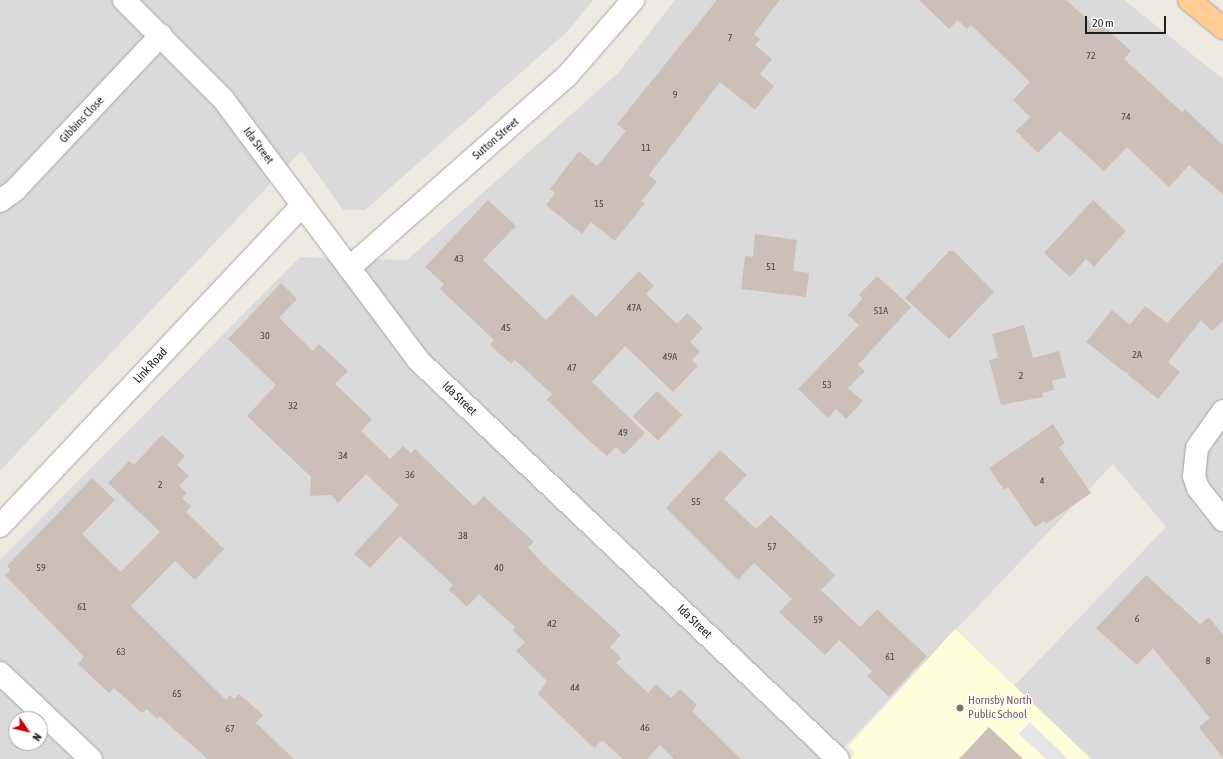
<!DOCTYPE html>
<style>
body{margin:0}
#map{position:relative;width:1223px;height:759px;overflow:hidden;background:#efeae1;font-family:"Asap Condensed",sans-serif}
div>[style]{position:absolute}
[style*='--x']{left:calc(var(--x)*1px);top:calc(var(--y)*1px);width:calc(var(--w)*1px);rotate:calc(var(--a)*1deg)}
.residential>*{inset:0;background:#dbdada}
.education>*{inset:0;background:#fffdda}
.parking>*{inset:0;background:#e5e5e5}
.building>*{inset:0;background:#cbbfb7;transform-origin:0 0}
.roads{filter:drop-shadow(0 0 1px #a4a4a4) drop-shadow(0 0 1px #a4a4a4)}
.minor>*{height:22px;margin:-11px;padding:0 11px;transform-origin:11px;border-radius:11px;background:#fff}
.major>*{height:22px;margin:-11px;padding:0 11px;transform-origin:11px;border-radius:11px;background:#ffcc96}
.dots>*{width:11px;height:11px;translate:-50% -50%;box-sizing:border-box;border:2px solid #fff;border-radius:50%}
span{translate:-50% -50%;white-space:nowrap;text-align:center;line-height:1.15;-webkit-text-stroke:3px #fff;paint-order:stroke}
.number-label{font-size:10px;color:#484644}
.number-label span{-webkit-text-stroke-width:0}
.street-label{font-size:12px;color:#1d1d1d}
.education-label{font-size:12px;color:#785e54}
.left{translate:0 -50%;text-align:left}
.north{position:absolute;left:8px;top:711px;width:40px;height:40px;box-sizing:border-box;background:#fff;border:1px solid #a5a5a5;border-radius:50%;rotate:124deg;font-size:11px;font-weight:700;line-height:16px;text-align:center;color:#1d1d1d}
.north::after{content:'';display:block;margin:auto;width:14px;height:18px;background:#c9000a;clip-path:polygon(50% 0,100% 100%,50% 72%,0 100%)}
.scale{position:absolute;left:1085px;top:16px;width:81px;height:18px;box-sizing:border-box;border:2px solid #1d1d1d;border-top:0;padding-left:5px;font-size:12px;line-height:14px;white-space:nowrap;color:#1d1d1d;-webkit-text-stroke:3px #fff;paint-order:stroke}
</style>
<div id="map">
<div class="residential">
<div style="clip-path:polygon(0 0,593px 0,568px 31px,365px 210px,343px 210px,301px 151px,0 471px)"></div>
<div style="clip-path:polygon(evenodd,675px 0,1124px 0,1223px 79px,1223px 759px,1091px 759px,1014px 686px,1166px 527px,1113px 464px,833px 759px,0 759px,0 560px,300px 257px,407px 260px,619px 72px,675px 0,16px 719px,40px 719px,40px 743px,16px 743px,16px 719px)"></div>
</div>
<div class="education">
<div style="clip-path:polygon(955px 629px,1091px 759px,850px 759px,855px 753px,849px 746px)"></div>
</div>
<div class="parking">
<div style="clip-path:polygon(1030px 722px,1068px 759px,1046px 759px,1019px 734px)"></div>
</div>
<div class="building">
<div style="clip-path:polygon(717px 0,780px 0,754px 34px,760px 39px,755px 45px,772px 59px,760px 74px,774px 86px,755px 110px,720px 82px,649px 175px,657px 182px,641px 201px,645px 203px,615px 241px,591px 222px,582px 234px,546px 205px,555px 193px,550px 189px,579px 151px,597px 166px,626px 131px,617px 124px)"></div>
<div style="clip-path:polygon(919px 0,1066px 0,1092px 24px,1096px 19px,1131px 51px,1124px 59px,1182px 112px,1185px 109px,1223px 145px,1223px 195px,1189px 165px,1169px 187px,1127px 147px,1104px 171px,1060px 131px,1038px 153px,1016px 131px,1030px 117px,1013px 100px,1030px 82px,971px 25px,967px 29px,958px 20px,949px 29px)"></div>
<div style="clip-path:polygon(488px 200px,516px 226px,483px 260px,546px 320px,572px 294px,596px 317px,639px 271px,654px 286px,646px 294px,677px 324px,687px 313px,703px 328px,690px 342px,700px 351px,692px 360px,698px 366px,673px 392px,625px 346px,592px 382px,645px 433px,624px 455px,616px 447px,607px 456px,582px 434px,547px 400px,552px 394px,515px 360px,511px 364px,490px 345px,494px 340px,440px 289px,444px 284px,425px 267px)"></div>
<div style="clip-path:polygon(1093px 200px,1126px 231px,1094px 267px,1086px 259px,1070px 277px,1044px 253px)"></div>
<div style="clip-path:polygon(755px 234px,797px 240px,793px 271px,809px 273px,806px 297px,741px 289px,745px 256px,753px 257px)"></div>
<div style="clip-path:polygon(949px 251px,954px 251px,994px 292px,949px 339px,905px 298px)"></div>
<div style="clip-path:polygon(1223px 262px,1223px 320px,1212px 331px,1201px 320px,1168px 362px,1180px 372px,1158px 399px,1127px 374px,1130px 372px,1126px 373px,1086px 342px,1112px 310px,1130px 325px,1145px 306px,1167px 323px)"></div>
<div style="clip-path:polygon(877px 276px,911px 307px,858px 365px,865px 371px,848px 388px,863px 401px,846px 419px,836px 409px,828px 418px,798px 389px,859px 325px,848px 315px,862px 299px,859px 295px)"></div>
<div style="clip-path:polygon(281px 283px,297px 299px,279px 318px,313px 351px,319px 344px,348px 371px,335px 384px,372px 419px,361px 431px,390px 459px,403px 446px,411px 453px,415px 449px,474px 506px,484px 496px,534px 542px,528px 547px,543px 564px,621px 635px,610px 647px,621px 658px,616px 663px,648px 693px,656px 684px,671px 698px,680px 689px,697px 705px,692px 711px,741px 759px,674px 759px,660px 745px,647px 759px,623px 759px,602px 740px,594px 748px,538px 694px,547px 681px,516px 651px,525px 642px,512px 630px,515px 627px,479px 594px,467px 607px,449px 590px,453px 585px,400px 536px,370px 568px,354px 554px,399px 505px,366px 474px,338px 503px,331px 495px,310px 496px,311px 477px,247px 416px,276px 385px,228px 339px)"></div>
<div style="clip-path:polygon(1024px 325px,1033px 358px,1059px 351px,1066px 377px,1052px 381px,1054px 390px,1042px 393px,1043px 397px,1001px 405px,989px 360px,998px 358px,992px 334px)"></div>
<div style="left:657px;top:391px;width:35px;height:35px;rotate:44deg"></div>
<div style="clip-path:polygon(1053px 424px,1065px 443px,1059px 447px,1091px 493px,1046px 524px,1044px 521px,1035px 527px,1008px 487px,1004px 490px,989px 468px)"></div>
<div style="clip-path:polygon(162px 435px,185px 456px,177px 465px,189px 476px,179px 486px,187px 493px,182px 498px,191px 506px,186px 512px,224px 549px,195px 580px,175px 561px,131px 606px,226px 700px,230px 695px,234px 699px,239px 694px,263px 715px,256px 723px,294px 759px,208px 759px,159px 716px,157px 719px,147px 709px,142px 713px,114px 688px,109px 693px,78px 664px,84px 657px,5px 575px,10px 570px,7px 566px,92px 478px,115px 500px,82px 534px,121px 572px,160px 532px,108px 483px,129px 461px,134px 465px)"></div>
<div style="clip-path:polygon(720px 450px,747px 475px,724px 499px,756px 529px,771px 515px,835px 575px,821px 590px,860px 627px,877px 609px,927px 656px,889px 697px,867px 676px,872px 671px,839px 640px,825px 655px,779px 612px,792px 599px,754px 563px,738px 580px,666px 508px)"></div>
<div style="clip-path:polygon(1146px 575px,1200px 624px,1209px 617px,1223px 635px,1223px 758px,1199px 727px,1210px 718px,1153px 648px,1137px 665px,1096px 628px)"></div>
<div style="clip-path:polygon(989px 727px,1023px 759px,959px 759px)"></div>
</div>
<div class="roads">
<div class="minor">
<div style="--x:124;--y:0;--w:140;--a:45"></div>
<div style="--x:223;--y:99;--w:326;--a:53.2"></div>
<div style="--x:418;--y:360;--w:579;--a:43.53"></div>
<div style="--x:0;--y:201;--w:19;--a:-36"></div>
<div style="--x:15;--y:190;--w:213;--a:-46.7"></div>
<div style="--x:349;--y:268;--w:290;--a:-41.4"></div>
<div style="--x:567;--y:76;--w:101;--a:-49"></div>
<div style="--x:1223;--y:411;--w:45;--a:125.1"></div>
<div style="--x:1197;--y:448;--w:28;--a:96"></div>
<div style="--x:1194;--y:476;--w:13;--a:72"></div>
<div style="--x:1198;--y:488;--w:41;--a:52"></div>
<div style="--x:0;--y:526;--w:441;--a:-46.7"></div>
<div style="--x:0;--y:673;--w:125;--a:43.4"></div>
</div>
<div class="major">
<div style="--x:1189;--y:0;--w:44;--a:39.5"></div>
</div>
</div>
<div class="dots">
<div style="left:960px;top:708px;background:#8d6e63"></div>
</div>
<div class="number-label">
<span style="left:730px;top:38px">7</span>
<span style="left:1091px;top:56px">72</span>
<span style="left:675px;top:95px">9</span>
<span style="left:1126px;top:117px">74</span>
<span style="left:646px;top:148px">11</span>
<span style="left:599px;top:204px">15</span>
<span style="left:459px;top:259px">43</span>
<span style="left:771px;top:267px">51</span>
<span style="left:634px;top:308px">47A</span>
<span style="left:881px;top:311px">51A</span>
<span style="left:506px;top:328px">45</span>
<span style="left:265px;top:336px">30</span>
<span style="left:1137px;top:355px">2A</span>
<span style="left:670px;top:357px">49A</span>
<span style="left:572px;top:368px">47</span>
<span style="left:1021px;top:376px">2</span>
<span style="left:827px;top:385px">53</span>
<span style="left:293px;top:406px">32</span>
<span style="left:623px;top:433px">49</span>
<span style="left:343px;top:456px">34</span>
<span style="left:410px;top:475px">36</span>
<span style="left:1042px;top:481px">4</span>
<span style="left:160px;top:485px">2</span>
<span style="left:696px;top:502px">55</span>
<span style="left:463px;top:536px">38</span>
<span style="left:772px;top:547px">57</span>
<span style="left:41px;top:568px">59</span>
<span style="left:499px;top:568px">40</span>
<span style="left:82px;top:607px">61</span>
<span style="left:1137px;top:619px">6</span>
<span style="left:818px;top:620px">59</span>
<span style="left:552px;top:624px">42</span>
<span style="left:121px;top:652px">63</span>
<span style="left:890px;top:657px">61</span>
<span style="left:1208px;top:661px">8</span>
<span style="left:575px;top:688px">44</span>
<span style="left:177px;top:694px">65</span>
<span style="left:645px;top:728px">46</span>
<span style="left:230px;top:729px">67</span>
</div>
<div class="street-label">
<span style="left:82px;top:120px;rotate:-47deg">Gibbins Close</span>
<span style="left:496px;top:139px;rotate:-41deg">Sutton Street</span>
<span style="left:258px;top:146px;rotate:53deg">Ida Street</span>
<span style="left:151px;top:366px;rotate:-47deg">Link Road</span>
<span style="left:459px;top:399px;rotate:44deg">Ida Street</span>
<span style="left:694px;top:622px;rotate:44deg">Ida Street</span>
</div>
<div class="education-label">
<span class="left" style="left:968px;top:708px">Hornsby North<br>Public School</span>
</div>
<div class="north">N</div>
<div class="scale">20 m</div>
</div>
